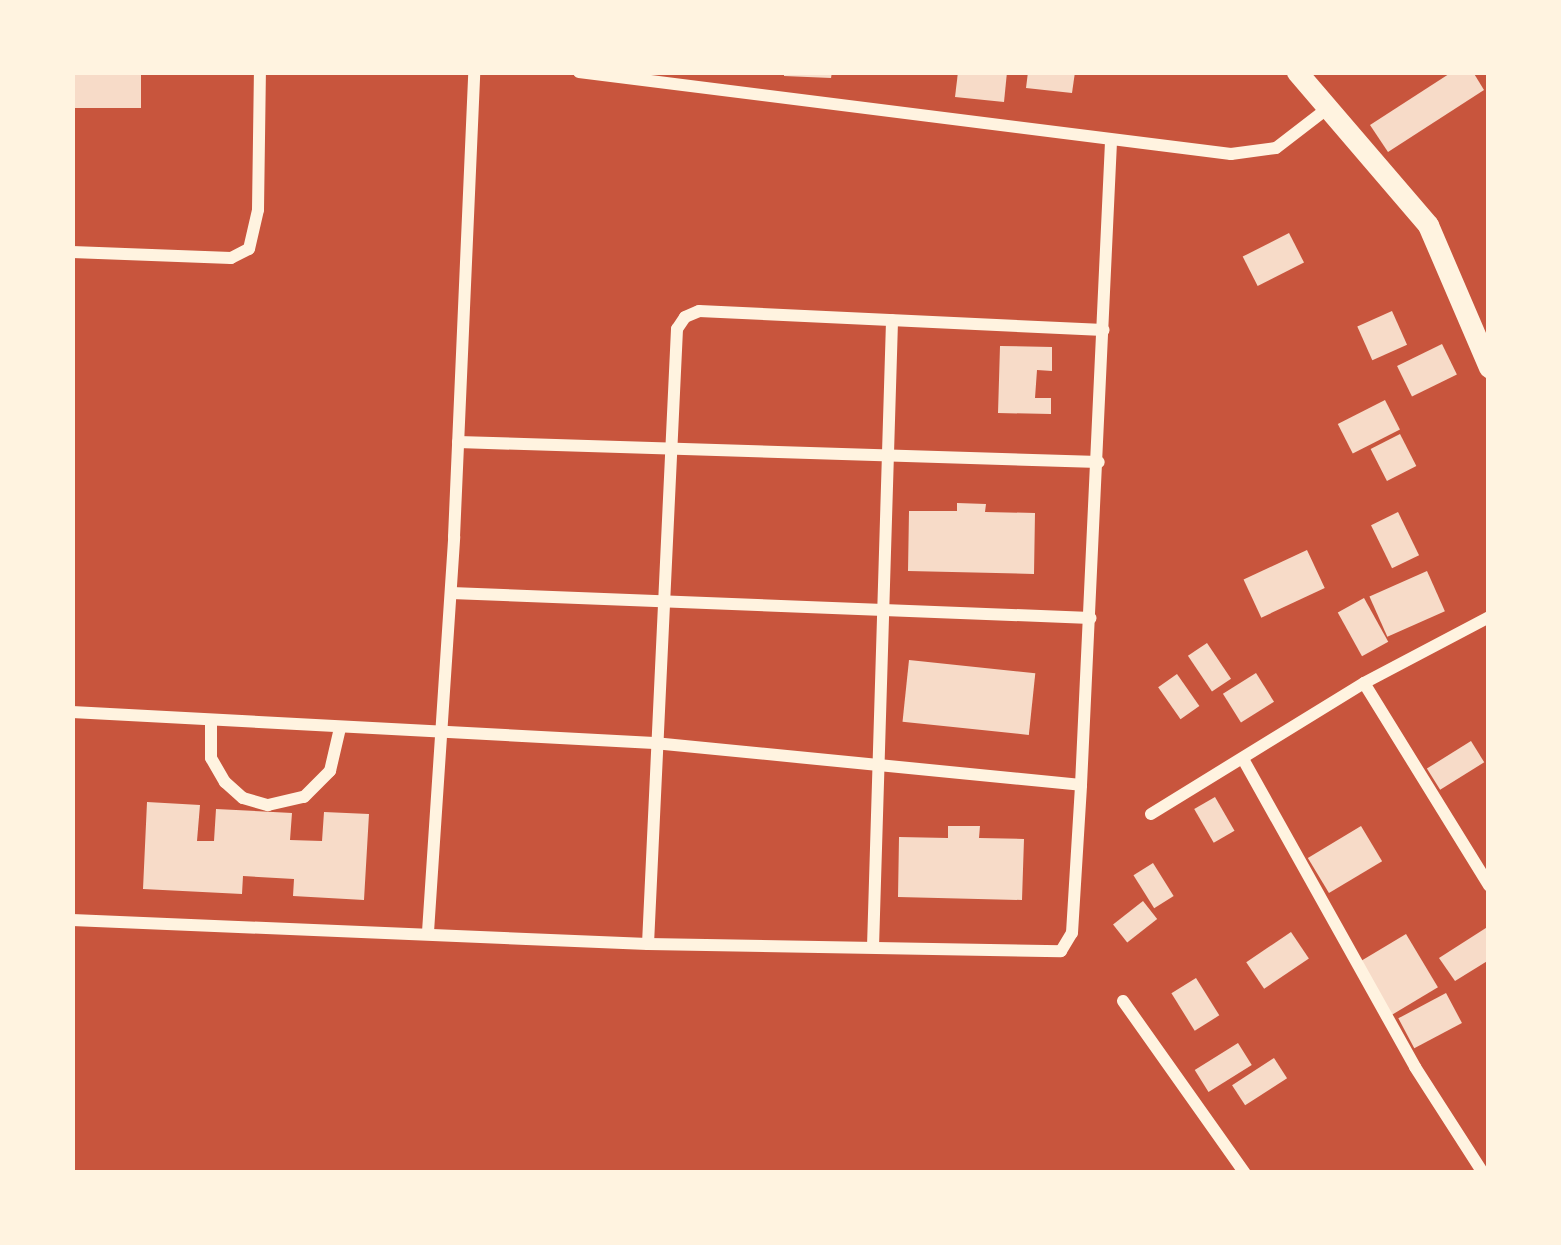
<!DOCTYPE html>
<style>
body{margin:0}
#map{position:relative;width:1561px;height:1245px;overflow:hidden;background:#c8553d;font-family:Commissioner,sans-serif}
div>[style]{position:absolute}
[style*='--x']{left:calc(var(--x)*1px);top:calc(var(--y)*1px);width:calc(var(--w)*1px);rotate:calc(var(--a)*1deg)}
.building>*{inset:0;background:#f7dbc8;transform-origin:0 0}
.minor>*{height:12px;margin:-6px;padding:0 6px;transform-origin:6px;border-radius:6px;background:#fff3e0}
.tertiary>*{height:21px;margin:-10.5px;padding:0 10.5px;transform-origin:10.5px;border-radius:10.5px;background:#fff3e0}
span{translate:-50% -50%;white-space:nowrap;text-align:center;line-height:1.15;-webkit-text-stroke:12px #fff3e0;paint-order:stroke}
.frame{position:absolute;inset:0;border:75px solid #fff3e0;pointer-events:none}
</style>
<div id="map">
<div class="building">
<div style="left:72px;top:72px;width:69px;height:36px"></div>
<div style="clip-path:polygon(784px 72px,832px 72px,831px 78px,784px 76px)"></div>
<div style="clip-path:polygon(958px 72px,1007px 72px,1004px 102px,955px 97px)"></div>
<div style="clip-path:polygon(1028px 72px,1075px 72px,1072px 93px,1026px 88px)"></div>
<div style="clip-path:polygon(1452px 72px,1473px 72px,1484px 90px,1388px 152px,1370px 125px)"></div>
<div style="left:1289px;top:233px;width:33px;height:52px;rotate:63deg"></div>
<div style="left:1392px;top:311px;width:37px;height:38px;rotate:66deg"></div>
<div style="left:1442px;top:344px;width:34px;height:50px;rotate:64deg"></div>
<div style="clip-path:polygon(1000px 346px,1052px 347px,1052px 371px,1037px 370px,1035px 398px,1051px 398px,1051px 414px,998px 413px)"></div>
<div style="left:1385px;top:400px;width:33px;height:53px;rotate:63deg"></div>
<div style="left:1400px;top:434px;width:36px;height:33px;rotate:63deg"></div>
<div style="clip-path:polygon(957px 503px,986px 504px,985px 512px,1035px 513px,1034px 574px,908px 571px,909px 511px,957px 511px)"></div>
<div style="left:1398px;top:512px;width:48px;height:30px;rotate:64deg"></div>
<div style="left:1307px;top:550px;width:42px;height:70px;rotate:65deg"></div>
<div style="left:1427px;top:571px;width:44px;height:63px;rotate:66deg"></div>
<div style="left:1364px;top:598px;width:50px;height:30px;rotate:61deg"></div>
<div style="left:1207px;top:643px;width:43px;height:23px;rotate:56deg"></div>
<div style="left:909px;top:660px;width:127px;height:62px;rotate:6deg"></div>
<div style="left:1256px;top:673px;width:34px;height:39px;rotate:58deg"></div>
<div style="left:1177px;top:674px;width:39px;height:23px;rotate:55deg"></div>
<div style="left:1471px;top:741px;width:25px;height:52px;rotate:58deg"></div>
<div style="left:1215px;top:797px;width:39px;height:24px;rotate:60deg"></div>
<div style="clip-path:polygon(147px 802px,200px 805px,197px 841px,214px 841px,216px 809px,292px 813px,290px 840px,322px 841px,324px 812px,369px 814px,364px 900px,293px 896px,294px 879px,243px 876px,242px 894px,143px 889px)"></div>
<div style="clip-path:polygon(948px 826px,980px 826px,979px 838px,1024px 839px,1022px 900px,898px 897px,899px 837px,948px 838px)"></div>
<div style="left:1361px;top:826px;width:41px;height:62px;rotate:59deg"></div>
<div style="left:1153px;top:863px;width:39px;height:23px;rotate:58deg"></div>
<div style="left:1143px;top:901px;width:23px;height:38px;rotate:52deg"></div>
<div style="clip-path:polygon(1489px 926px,1489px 960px,1455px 981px,1439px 958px)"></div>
<div style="left:1291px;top:932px;width:32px;height:54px;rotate:56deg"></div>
<div style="left:1406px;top:934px;width:62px;height:55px;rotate:59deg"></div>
<div style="left:1196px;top:978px;width:44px;height:29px;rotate:58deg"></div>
<div style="left:1446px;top:993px;width:34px;height:54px;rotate:62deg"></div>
<div style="left:1238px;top:1043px;width:26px;height:51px;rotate:58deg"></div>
<div style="left:1274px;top:1058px;width:24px;height:50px;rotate:57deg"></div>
</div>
<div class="minor">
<div style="--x:579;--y:72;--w:657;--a:7.17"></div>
<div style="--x:1231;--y:154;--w:45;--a:-7.6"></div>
<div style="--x:1276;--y:148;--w:66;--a:-37.6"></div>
<div style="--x:72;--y:252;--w:159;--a:2.2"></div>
<div style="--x:231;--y:258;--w:20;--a:-27"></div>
<div style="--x:249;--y:249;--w:40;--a:-77"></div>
<div style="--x:258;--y:210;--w:138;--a:-89.2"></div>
<div style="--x:458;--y:442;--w:641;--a:1.79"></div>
<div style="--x:451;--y:593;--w:640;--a:2.24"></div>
<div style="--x:1364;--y:683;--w:238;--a:58.3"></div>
<div style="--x:72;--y:712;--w:583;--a:3.05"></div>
<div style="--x:654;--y:743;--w:429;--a:5.6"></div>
<div style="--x:211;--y:720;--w:38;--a:90"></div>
<div style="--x:211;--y:758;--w:28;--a:60"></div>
<div style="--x:225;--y:782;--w:24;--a:42"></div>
<div style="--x:243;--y:798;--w:26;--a:16"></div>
<div style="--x:268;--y:805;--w:37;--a:-13"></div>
<div style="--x:304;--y:797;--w:37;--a:-45"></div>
<div style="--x:330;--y:771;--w:44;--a:-76.9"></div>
<div style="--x:1243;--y:759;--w:353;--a:60.8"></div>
<div style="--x:1415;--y:1067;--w:126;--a:57.3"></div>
<div style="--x:1151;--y:814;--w:250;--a:-31.6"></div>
<div style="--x:1364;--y:683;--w:141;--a:-27.8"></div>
<div style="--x:72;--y:920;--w:576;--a:2.39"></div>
<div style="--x:648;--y:944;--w:413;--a:1"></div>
<div style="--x:1061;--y:951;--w:21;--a:-59"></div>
<div style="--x:1072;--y:933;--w:148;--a:-86.5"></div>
<div style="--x:1081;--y:785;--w:645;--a:-87.33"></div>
<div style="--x:428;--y:932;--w:396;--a:-86.2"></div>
<div style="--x:454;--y:537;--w:465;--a:-87.5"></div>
<div style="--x:648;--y:944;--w:616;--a:-87.3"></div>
<div style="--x:677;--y:329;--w:14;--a:-56"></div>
<div style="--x:685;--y:317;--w:15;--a:-23"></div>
<div style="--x:699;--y:311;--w:405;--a:2.7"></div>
<div style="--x:873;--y:947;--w:627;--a:-88.26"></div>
<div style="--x:1123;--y:1001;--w:211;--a:54.7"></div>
</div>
<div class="tertiary">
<div style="--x:1297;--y:72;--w:201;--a:49.4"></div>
<div style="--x:1428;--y:225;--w:155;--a:66.8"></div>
</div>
<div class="frame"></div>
</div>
